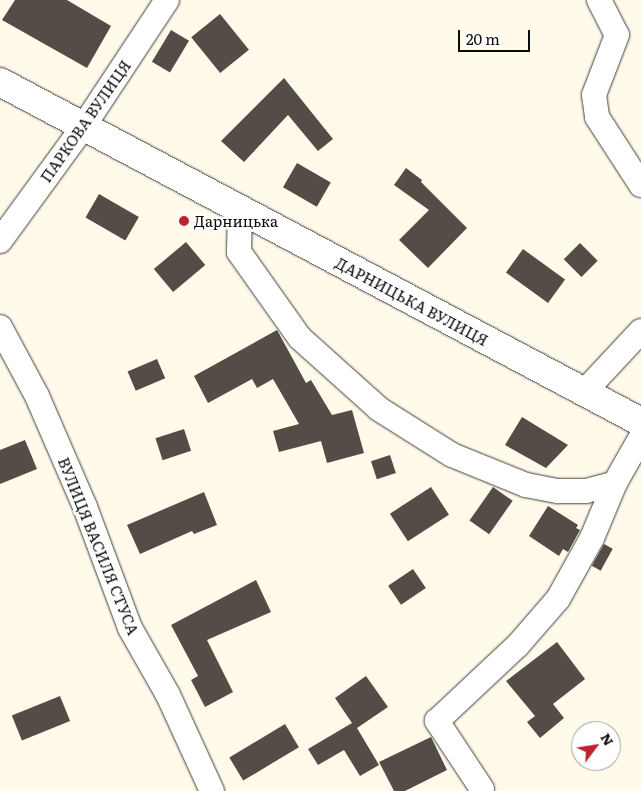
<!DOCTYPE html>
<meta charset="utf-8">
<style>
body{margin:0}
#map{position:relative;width:641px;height:791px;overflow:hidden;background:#fffae9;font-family:Literata,serif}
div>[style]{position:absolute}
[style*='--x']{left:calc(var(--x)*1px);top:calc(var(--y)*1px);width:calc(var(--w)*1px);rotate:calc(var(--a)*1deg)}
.building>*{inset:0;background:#544c47;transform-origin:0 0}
.roads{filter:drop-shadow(0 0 1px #3e3e3e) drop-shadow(0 0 1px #3e3e3e)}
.minor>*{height:24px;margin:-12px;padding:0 12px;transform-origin:12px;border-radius:12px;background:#fff}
.tertiary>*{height:28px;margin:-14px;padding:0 14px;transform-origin:14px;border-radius:14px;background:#fff}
.dots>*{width:14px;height:14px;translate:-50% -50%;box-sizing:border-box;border:2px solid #fff;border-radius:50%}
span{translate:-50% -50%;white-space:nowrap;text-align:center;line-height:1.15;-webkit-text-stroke:5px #fff;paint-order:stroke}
.street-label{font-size:15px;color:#0b0b0b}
.poi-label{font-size:15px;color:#0b0b0b}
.left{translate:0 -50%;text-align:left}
.north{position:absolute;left:571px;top:721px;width:50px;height:50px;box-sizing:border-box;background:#fff;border:1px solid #9d9d9d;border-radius:50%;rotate:59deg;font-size:14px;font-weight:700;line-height:20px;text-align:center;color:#0b0b0b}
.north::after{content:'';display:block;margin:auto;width:18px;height:22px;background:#bd222f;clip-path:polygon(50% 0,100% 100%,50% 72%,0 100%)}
.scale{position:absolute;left:458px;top:30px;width:72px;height:22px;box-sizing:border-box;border:2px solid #0b0b0b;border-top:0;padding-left:6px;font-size:15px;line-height:18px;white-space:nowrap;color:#0b0b0b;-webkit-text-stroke:4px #fff;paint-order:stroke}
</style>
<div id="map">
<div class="building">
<div style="clip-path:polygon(15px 0,67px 0,111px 26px,87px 68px,2px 20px)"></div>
<div style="left:220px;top:14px;width:46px;height:37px;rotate:51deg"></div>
<div style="left:171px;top:30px;width:21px;height:37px;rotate:31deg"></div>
<div style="clip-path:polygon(284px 78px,333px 139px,318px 151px,288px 115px,244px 162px,221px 141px)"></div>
<div style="left:297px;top:163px;width:39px;height:28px;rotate:30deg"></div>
<div style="clip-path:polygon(406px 168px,422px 180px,421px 182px,467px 228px,428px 268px,399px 240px,429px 210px,394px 185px)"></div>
<div style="left:99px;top:194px;width:46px;height:27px;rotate:30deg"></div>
<div style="left:186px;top:242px;width:30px;height:42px;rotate:50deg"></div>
<div style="left:580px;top:243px;width:25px;height:23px;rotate:45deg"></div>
<div style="left:523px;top:249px;width:52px;height:29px;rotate:36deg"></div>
<div style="clip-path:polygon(277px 330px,306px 383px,311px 380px,332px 415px,352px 410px,364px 453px,327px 463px,321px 441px,279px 452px,273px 431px,299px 424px,273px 379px,257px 388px,252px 379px,208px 403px,194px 376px)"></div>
<div style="left:157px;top:359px;width:21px;height:32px;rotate:67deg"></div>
<div style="clip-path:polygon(522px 417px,568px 445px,546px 468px,505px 445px)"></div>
<div style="left:184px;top:429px;width:23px;height:30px;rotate:72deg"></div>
<div style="clip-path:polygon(25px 440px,37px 469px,0 484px,0 450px)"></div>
<div style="left:390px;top:455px;width:19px;height:20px;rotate:72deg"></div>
<div style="left:431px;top:487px;width:33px;height:49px;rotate:57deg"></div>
<div style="left:493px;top:487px;width:24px;height:41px;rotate:35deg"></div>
<div style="clip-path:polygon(204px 492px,217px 525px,194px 534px,192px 531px,140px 554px,127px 525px)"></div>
<div style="clip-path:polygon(548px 506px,578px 525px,576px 528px,580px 530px,568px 552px,563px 549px,559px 556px,529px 536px)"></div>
<div style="left:604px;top:544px;width:10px;height:25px;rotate:29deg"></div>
<div style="left:413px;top:569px;width:23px;height:30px;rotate:56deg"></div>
<div style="clip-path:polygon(256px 580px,271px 612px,207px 640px,233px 692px,205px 707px,191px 680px,198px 676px,171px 625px)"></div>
<div style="clip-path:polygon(557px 642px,585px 679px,553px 704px,564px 718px,540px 738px,527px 722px,535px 716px,506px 681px)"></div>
<div style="clip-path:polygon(366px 676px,388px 707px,357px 728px,379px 765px,360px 776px,344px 750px,318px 765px,308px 749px,352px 723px,335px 698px)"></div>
<div style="left:60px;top:696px;width:27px;height:52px;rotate:68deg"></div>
<div style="left:285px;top:724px;width:27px;height:65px;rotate:59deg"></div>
<div style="clip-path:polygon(431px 737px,447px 770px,405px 791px,394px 791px,379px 762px)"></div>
</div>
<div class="roads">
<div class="minor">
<div style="--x:599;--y:0;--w:39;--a:63"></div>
<div style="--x:617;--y:35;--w:64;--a:111"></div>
<div style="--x:594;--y:95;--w:22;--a:82"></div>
<div style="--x:597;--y:117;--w:81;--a:57.1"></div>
<div style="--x:240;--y:210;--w:42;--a:91.4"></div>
<div style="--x:239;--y:252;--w:105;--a:54.7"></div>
<div style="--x:300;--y:338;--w:106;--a:41.9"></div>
<div style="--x:379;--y:409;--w:86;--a:32.2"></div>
<div style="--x:452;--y:455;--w:80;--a:22.1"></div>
<div style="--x:526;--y:485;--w:33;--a:11"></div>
<div style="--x:558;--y:491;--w:28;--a:0"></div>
<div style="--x:586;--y:491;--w:30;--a:-15"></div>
<div style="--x:0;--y:241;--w:141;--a:-53.9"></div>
<div style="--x:83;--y:127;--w:152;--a:-56.5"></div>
<div style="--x:0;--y:327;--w:78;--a:61.8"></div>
<div style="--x:37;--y:396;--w:121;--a:66.6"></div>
<div style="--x:85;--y:507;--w:129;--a:69.6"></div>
<div style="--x:130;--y:628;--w:77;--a:60.4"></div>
<div style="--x:168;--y:695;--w:106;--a:65.4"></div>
<div style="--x:585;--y:391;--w:82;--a:-47"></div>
<div style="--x:482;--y:789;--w:82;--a:-123.5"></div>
<div style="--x:437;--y:721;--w:111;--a:-43.2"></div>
<div style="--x:518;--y:645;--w:61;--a:-49"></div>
<div style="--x:558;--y:599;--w:70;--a:-60.9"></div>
<div style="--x:592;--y:538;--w:60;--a:-67.3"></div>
<div style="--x:615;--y:483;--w:53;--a:-60.5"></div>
</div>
<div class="tertiary">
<div style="--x:0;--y:82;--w:726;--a:27.94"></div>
</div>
</div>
<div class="dots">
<div style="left:184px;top:221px;background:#bd222f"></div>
</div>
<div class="street-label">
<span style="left:85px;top:121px;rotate:-55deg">ПАРКОВА ВУЛИЦЯ</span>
<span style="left:412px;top:301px;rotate:28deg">ДАРНИЦЬКА ВУЛИЦЯ</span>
<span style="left:99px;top:546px;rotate:68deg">ВУЛИЦЯ ВАСИЛЯ СТУСА</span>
</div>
<div class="poi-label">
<span class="left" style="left:194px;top:221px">Дарницька</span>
</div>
<div class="north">N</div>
<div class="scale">20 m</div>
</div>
